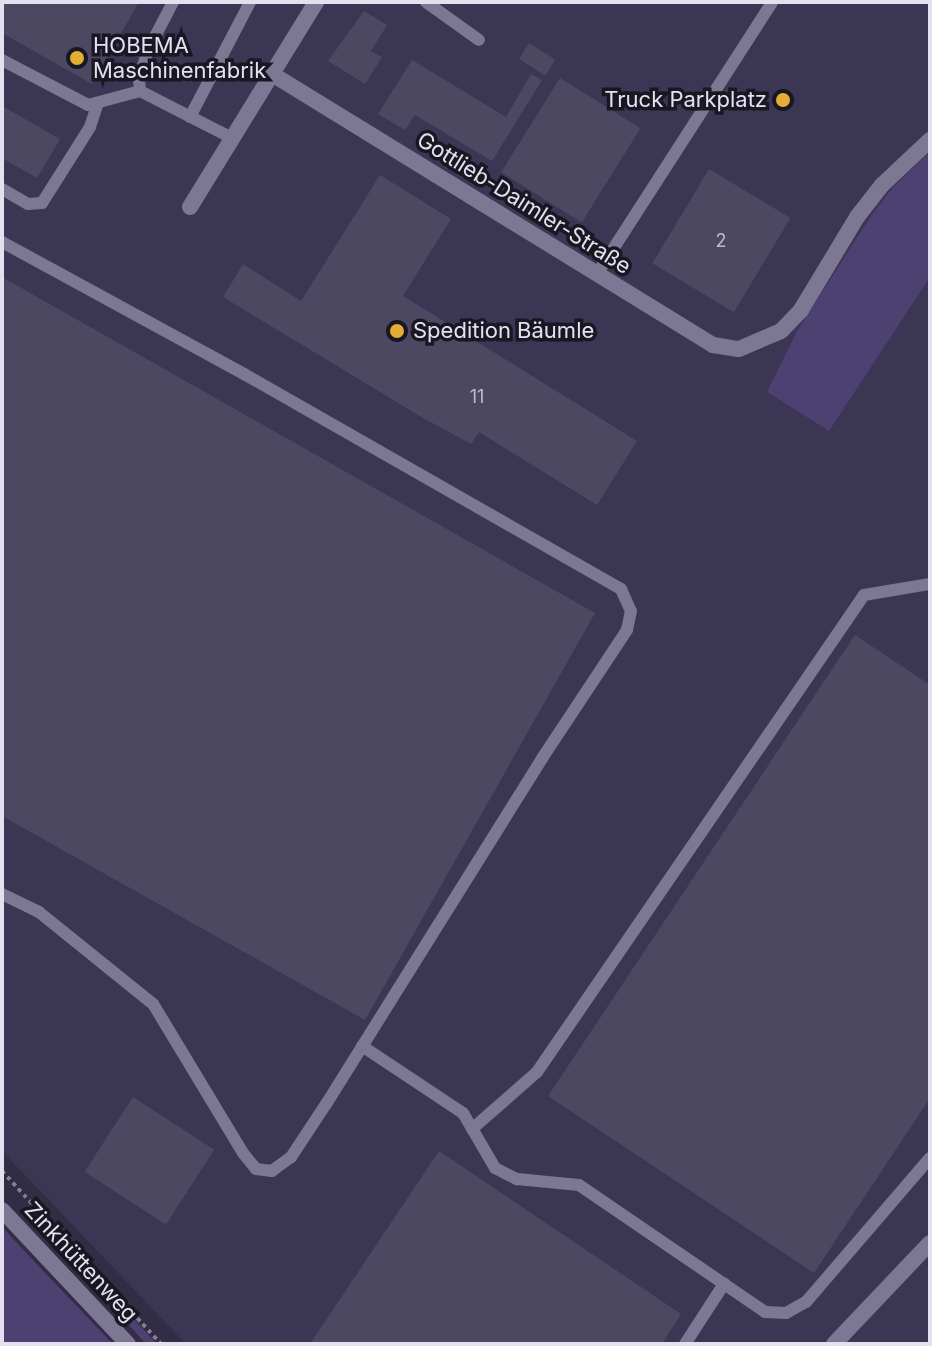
<!DOCTYPE html>
<meta charset="utf-8">
<style>
body{margin:0}
#map{position:relative;width:932px;height:1346px;overflow:hidden;background:#322d45;font-family:Inter,sans-serif}
div>[style]{position:absolute}
[style*='--x']{left:calc(var(--x)*1px);top:calc(var(--y)*1px);width:calc(var(--w)*1px);rotate:calc(var(--a)*1deg)}
.built>*{inset:0;background:#3b3653}
.green>*{inset:0;background:#4c4170}
.building>*{inset:0;background:#4d4862;transform-origin:0 0}
.path>*{height:4px;margin-top:-2px;transform-origin:0;background:repeating-linear-gradient(90deg,#837f93 0 4px,transparent 0 8px)}
.service>*{height:12px;margin:-6px;padding:0 6px;transform-origin:6px;border-radius:6px;background:#7c7792}
.minor>*{height:16px;margin:-8px;padding:0 8px;transform-origin:8px;border-radius:8px;background:#7c7792}
.tertiary>*{height:16px;margin:-8px;padding:0 8px;transform-origin:8px;border-radius:8px;background:#7c7792}
.dots>*{width:22px;height:22px;translate:-50% -50%;box-sizing:border-box;border:4px solid #191722;border-radius:50%}
span{translate:-50% -50%;white-space:nowrap;text-align:center;line-height:1.15;-webkit-text-stroke:7px #191722;paint-order:stroke}
.number-label{font-size:18px;color:#bebbcc}
.number-label span{-webkit-text-stroke-width:0}
.poi-label{font-size:22px;color:#e3e1f0}
.left{translate:0 -50%;text-align:left}
.right{translate:-100% -50%;text-align:right}
.street-label{font-size:22px;color:#e3e1f0}
.frame{position:absolute;inset:0;border:4px solid #e3e1f0;pointer-events:none}
</style>
<div id="map">
<div class="built">
<div style="clip-path:polygon(2px 2px,930px 2px,930px 1344px,186px 1344px,2px 1151px)"></div>
</div>
<div class="green">
<div style="clip-path:polygon(930px 152px,930px 277px,829px 431px,767px 392px,796px 333px,867px 222px,893px 187px)"></div>
<div style="clip-path:polygon(2px 1227px,32px 1259px,113px 1344px,2px 1344px)"></div>
<div style="clip-path:polygon(74px 1254px,157px 1344px,145px 1343px,74px 1265px)"></div>
</div>
<div class="building">
<div style="clip-path:polygon(2px 2px,139px 2px,92px 84px,2px 33px)"></div>
<div style="clip-path:polygon(364px 11px,387px 25px,371px 51px,382px 57px,365px 84px,328px 61px)"></div>
<div style="left:529px;top:43px;width:31px;height:19px;rotate:32deg"></div>
<div style="clip-path:polygon(412px 60px,506px 117px,531px 74px,542px 80px,492px 161px,415px 115px,405px 130px,378px 114px)"></div>
<div style="left:560px;top:78px;width:95px;height:111px;rotate:32deg"></div>
<div style="clip-path:polygon(2px 106px,60px 139px,37px 178px,2px 158px)"></div>
<div style="left:709px;top:169px;width:95px;height:110px;rotate:31deg"></div>
<div style="clip-path:polygon(380px 175px,451px 219px,403px 296px,637px 441px,597px 505px,479px 432px,471px 444px,423px 418px,223px 297px,243px 264px,301px 301px)"></div>
<div style="clip-path:polygon(2px 277px,595px 613px,365px 1020px,2px 816px)"></div>
<div style="clip-path:polygon(855px 635px,930px 685px,930px 1098px,814px 1273px,548px 1096px)"></div>
<div style="left:133px;top:1097px;width:97px;height:89px;rotate:33deg"></div>
<div style="clip-path:polygon(439px 1151px,681px 1314px,662px 1344px,310px 1344px)"></div>
</div>
<div class="path">
<div style="--x:2;--y:1171;--w:235;--a:47.4"></div>
</div>
<div class="service">
<div style="--x:426;--y:2;--w:65;--a:35.6"></div>
<div style="--x:2;--y:60;--w:97;--a:27.6"></div>
<div style="--x:88;--y:105;--w:54;--a:-15.1"></div>
<div style="--x:140;--y:91;--w:103;--a:27.1"></div>
<div style="--x:140;--y:91;--w:12;--a:-95"></div>
<div style="--x:139;--y:79;--w:28;--a:-73"></div>
<div style="--x:147;--y:52;--w:56;--a:-62.5"></div>
<div style="--x:190;--y:117;--w:130;--a:-62.4"></div>
<div style="--x:2;--y:189;--w:30;--a:30"></div>
<div style="--x:28;--y:204;--w:14;--a:-4"></div>
<div style="--x:42;--y:203;--w:90;--a:-57.7"></div>
<div style="--x:90;--y:127;--w:23;--a:-72"></div>
<div style="--x:2;--y:242;--w:276;--a:28.6"></div>
<div style="--x:244;--y:374;--w:434;--a:29.7"></div>
<div style="--x:621;--y:589;--w:24;--a:66"></div>
<div style="--x:631;--y:611;--w:19;--a:102"></div>
<div style="--x:627;--y:630;--w:152;--a:123.5"></div>
<div style="--x:543;--y:757;--w:409;--a:122"></div>
<div style="--x:326;--y:1104;--w:64;--a:123.4"></div>
<div style="--x:291;--y:1157;--w:24;--a:144"></div>
<div style="--x:272;--y:1171;--w:16;--a:-173"></div>
<div style="--x:256;--y:1169;--w:21;--a:-129"></div>
<div style="--x:243;--y:1153;--w:174;--a:-121.1"></div>
<div style="--x:153;--y:1004;--w:146;--a:-141.1"></div>
<div style="--x:39;--y:912;--w:41;--a:-154.1"></div>
<div style="--x:597;--y:274;--w:323;--a:-57.2"></div>
<div style="--x:362;--y:1046;--w:121;--a:33.6"></div>
<div style="--x:463;--y:1113;--w:64;--a:59.8"></div>
<div style="--x:495;--y:1168;--w:25;--a:27"></div>
<div style="--x:517;--y:1179;--w:62;--a:5.5"></div>
<div style="--x:579;--y:1185;--w:225;--a:34.3"></div>
<div style="--x:765;--y:1312;--w:21;--a:3"></div>
<div style="--x:786;--y:1313;--w:23;--a:-29"></div>
<div style="--x:806;--y:1302;--w:190;--a:-49.3"></div>
<div style="--x:472;--y:1129;--w:86;--a:-41.2"></div>
<div style="--x:537;--y:1072;--w:578;--a:-55.57"></div>
<div style="--x:864;--y:595;--w:67;--a:-9.5"></div>
<div style="--x:685;--y:1344;--w:72;--a:-57"></div>
</div>
<div class="minor">
<div style="--x:272;--y:74;--w:518;--a:31.57"></div>
<div style="--x:713;--y:345;--w:26;--a:9"></div>
<div style="--x:739;--y:349;--w:46;--a:-23.2"></div>
<div style="--x:781;--y:331;--w:29;--a:-46"></div>
<div style="--x:801;--y:310;--w:109;--a:-58.9"></div>
<div style="--x:857;--y:217;--w:41;--a:-52"></div>
<div style="--x:882;--y:185;--w:66;--a:-43.2"></div>
<div style="--x:190;--y:207;--w:241;--a:-58.4"></div>
<div style="--x:834;--y:1344;--w:139;--a:-46.5"></div>
</div>
<div class="tertiary">
<div style="--x:2;--y:1210;--w:184;--a:46.8"></div>
</div>
<div class="dots">
<div style="left:77px;top:58px;background:#e3ae35"></div>
<div style="left:783px;top:100px;background:#e3ae35"></div>
<div style="left:397px;top:331px;background:#e3ae35"></div>
</div>
<div class="number-label">
<span style="left:721px;top:241px">2</span>
<span style="left:477px;top:397px">11</span>
</div>
<div class="poi-label">
<span class="left" style="left:93px;top:58px">HOBEMA<br>Maschinenfabrik</span>
<span class="right" style="left:767px;top:100px">Truck Parkplatz</span>
<span class="left" style="left:413px;top:331px">Spedition Bäumle</span>
</div>
<div class="street-label">
<span style="left:524px;top:203px;rotate:32deg">Gottlieb-Daimler-Straße</span>
<span style="left:81px;top:1262px;rotate:47deg">Zinkhüttenweg</span>
</div>
<div class="frame"></div>
</div>
